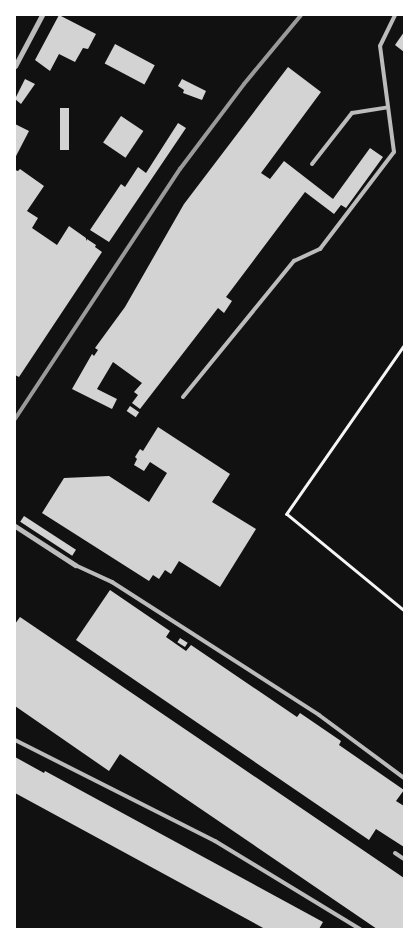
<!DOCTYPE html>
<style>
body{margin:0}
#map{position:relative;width:419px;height:944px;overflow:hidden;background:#111;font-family:"Fira Sans Condensed",sans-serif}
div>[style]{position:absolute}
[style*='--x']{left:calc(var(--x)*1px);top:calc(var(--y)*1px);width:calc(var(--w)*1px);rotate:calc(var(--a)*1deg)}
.building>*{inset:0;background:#d3d3d3;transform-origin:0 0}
.path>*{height:2.5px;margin:-1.25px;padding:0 1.25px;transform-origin:1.25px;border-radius:1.25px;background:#f5f5f5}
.service>*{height:4px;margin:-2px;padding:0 2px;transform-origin:2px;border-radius:2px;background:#bcbcbc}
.minor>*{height:5px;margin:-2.5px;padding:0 2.5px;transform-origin:2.5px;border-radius:2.5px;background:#bcbcbc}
.rail>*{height:4px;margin:-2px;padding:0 2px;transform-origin:2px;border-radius:2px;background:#9a9a9a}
span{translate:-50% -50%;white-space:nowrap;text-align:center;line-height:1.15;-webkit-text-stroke:4.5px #fff;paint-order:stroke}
.frame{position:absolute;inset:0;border:16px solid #fff;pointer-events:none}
</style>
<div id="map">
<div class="building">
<div style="clip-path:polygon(59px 15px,96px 34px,88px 49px,83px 48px,75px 62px,59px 54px,50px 71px,35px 60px)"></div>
<div style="clip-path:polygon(404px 32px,404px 52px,395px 45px)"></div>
<div style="left:115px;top:44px;width:45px;height:22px;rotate:28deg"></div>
<div style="clip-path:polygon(288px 67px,321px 92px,261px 173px,270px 179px,284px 161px,333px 199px,370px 148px,383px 157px,346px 208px,341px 205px,334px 214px,305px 192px,226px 297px,232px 301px,224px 313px,218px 308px,140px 409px,132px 403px,138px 395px,134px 392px,142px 383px,113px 362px,97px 389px,117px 399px,112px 409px,72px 389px,92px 354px,94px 356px,98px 350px,95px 348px,125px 307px,184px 204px)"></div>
<div style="clip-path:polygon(25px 79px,35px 84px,21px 104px,15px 99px)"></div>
<div style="clip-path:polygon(182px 79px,206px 91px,202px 100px,183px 93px,184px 90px,178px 86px)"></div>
<div style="left:60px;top:108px;width:9px;height:42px"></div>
<div style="left:121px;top:116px;width:27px;height:32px;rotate:34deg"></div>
<div style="clip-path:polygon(178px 123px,186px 128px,109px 242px,90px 230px,121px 184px,125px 187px,138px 167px,146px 173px)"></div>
<div style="clip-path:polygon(15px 124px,29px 131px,15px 158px)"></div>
<div style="clip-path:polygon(20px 169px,44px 186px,27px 211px,38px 218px,32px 228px,57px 245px,69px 226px,86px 238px,86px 241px,87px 239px,96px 245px,95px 247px,102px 252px,19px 377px,15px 375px,15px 170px,18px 171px)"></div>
<div style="left:130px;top:406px;width:11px;height:6px;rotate:34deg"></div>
<div style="clip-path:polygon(158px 427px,230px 474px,212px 502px,256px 529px,220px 587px,179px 561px,171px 574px,165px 570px,159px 579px,153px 575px,149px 581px,42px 513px,64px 478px,109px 476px,149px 502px,167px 473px,150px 462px,144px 471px,134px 465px,137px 459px,135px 457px,140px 449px,143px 451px)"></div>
<div style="left:24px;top:516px;width:62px;height:7px;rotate:33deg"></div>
<div style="clip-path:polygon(110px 590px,170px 631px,166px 637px,186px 651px,191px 645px,297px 717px,300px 713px,341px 741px,339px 745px,404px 790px,396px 801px,404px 806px,404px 847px,376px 829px,369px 840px,76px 640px)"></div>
<div style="clip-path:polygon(20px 617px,404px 878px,404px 929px,377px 929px,120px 754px,109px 771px,15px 706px,15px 624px)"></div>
<div style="left:180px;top:638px;width:9px;height:5px;rotate:32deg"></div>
<div style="clip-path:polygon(15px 757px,44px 773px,45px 771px,323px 922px,319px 929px,265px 929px,15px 793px)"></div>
</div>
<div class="path">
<div style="--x:404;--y:346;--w:205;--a:124.9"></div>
<div style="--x:287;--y:514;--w:151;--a:39.4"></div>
</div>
<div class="service">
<div style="--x:312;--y:164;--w:65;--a:-51.9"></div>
<div style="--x:352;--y:113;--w:36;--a:-9"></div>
<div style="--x:183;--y:397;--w:176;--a:-50.8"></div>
<div style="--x:294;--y:261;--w:29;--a:-25"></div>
<div style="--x:320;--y:249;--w:122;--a:-52.7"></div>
<div style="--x:394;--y:152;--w:107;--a:-97.5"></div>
<div style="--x:380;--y:46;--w:34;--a:-64"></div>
<div style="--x:75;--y:565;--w:41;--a:24.7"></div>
<div style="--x:112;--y:582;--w:246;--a:32.7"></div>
<div style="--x:319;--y:715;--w:106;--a:36.5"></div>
<div style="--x:15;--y:740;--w:224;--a:26.8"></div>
<div style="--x:215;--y:841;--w:170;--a:31.3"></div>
<div style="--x:395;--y:853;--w:11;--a:34"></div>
</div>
<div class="minor">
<div style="--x:15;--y:66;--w:58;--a:-62.1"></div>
<div style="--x:15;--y:526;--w:72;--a:33"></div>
</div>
<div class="rail">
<div style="--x:15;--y:419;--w:300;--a:-56.6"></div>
<div style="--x:180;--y:169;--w:106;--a:-53"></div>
<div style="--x:244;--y:84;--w:89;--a:-50.4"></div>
</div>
<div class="frame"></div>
</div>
